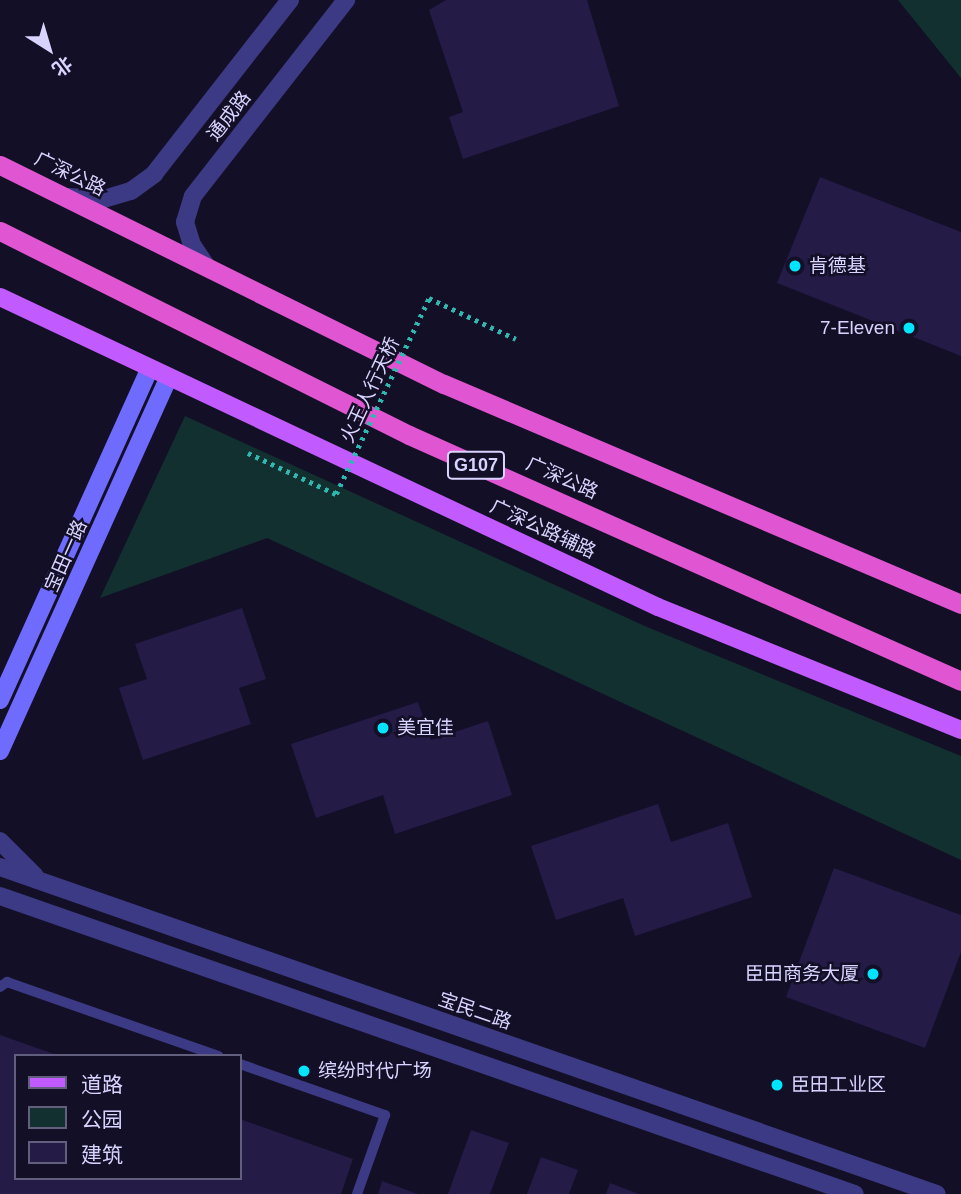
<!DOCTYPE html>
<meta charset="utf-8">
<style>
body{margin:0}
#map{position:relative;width:961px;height:1194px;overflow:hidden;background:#130f26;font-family:Helvetica,"Noto Sans SC",sans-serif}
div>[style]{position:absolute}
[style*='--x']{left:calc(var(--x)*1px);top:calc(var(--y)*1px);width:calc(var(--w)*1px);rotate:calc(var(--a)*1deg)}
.green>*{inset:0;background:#12302f}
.building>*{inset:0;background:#241b47}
.service>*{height:10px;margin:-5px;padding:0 5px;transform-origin:5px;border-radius:5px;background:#3d3a85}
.tertiary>*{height:18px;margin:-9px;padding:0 9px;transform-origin:9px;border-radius:9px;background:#3d3a85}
.secondary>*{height:18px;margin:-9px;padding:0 9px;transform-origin:9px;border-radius:9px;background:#6f6bff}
.primary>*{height:18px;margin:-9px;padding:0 9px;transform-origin:9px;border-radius:9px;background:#c25bff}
.trunk>*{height:19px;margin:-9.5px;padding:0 9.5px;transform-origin:9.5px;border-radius:9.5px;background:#e055d1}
.path-bridge>*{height:4.5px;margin-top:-2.25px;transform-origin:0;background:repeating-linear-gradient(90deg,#2fb8b0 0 3.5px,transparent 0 8.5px)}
.dots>*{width:19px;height:19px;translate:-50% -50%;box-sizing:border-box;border:4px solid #130f26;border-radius:50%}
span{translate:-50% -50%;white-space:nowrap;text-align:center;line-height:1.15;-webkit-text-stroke:5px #130f26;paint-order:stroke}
.shield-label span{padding:2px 5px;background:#130f26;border:2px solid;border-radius:5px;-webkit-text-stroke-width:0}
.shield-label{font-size:18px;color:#d9d4ff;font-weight:700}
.street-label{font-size:19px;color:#d9d4ff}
.poi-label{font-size:19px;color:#d9d4ff}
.left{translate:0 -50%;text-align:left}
.right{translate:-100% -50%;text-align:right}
.legend{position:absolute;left:14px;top:1054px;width:228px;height:126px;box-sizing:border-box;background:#130f26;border:2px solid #625e7d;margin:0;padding:9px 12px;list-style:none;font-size:21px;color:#d9d4ff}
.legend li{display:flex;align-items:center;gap:14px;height:35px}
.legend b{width:35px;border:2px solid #625e7d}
.north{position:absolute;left:14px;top:14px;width:70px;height:70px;-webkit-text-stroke:5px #130f26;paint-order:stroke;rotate:143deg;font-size:19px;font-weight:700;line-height:28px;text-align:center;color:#d9d4ff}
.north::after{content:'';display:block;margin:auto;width:24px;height:32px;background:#d9d4ff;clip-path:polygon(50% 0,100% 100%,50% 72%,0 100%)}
</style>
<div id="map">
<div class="green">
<div style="clip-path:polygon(898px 0,961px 0,961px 78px)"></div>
<div style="clip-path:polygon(185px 416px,647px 627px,961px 756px,961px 860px,267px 538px,100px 598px)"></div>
</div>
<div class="building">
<div style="clip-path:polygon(446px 0,587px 0,619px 106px,463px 159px,449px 117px,463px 112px,429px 10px)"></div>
<div style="clip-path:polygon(820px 177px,961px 232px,961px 356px,777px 283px)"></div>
<div style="clip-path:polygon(242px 608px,266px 679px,239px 688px,251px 724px,143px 760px,119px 688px,147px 679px,135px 644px)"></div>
<div style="clip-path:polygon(418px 702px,431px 740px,488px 721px,512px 795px,395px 834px,383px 795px,316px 818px,291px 744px)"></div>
<div style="clip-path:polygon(658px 804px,671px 842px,728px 823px,752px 897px,635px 936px,623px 898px,556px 920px,531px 846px)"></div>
<div style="clip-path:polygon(834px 868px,961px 915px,961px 952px,925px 1048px,786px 997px)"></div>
<div style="clip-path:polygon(0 1035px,57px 1055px,16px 1056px,16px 1178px,240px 1178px,240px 1119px,353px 1159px,341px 1194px,0 1194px)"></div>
<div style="clip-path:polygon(471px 1130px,509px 1143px,490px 1194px,448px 1194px)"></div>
<div style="clip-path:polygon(541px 1157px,578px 1170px,569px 1194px,527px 1194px)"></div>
<div style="clip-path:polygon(382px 1181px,418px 1194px,378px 1194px)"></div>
<div style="clip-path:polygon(610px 1183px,639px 1194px,606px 1194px)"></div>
</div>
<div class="service">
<div style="--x:0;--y:987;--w:9;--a:-36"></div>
<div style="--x:7;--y:982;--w:224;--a:19.3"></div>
<div style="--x:240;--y:1064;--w:154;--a:19.4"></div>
<div style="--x:385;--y:1115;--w:84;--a:109.5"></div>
</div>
<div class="tertiary">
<div style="--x:67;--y:197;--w:37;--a:3"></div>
<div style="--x:104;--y:199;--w:28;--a:-17"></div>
<div style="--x:131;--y:191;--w:29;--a:-36"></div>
<div style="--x:154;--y:174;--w:221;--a:-52"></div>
<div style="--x:207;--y:267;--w:27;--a:-124"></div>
<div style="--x:192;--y:245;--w:24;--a:-107"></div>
<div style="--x:185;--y:222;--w:27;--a:-73"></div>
<div style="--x:193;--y:196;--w:249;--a:-52"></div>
<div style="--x:0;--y:841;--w:49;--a:45"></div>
<div style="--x:0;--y:867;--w:992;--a:19.24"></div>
<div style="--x:0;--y:896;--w:905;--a:19.22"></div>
</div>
<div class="secondary">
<div style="--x:0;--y:700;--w:364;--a:-65.7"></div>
<div style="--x:0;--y:751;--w:410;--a:-65.7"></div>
</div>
<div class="primary">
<div style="--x:0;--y:297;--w:727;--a:25.23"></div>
<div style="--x:658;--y:607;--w:327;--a:22.1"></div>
</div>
<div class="trunk">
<div style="--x:0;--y:165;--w:495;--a:26.3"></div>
<div style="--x:444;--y:384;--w:562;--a:23.05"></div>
<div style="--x:0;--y:231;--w:457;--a:26.5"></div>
<div style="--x:409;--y:435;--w:604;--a:24.02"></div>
</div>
<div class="path-bridge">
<div style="--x:248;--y:453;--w:97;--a:25"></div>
<div style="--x:336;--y:494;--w:217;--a:-64.6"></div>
<div style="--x:429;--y:298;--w:96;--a:25.2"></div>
</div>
<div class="dots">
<div style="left:795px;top:266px;background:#00e5ff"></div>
<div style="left:909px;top:328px;background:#00e5ff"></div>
<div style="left:383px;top:728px;background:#00e5ff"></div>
<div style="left:873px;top:974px;background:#00e5ff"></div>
<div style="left:304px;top:1071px;background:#00e5ff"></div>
<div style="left:777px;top:1085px;background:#00e5ff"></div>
</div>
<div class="shield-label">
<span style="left:476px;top:465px">G107</span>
</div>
<div class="street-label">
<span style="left:229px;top:116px;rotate:-52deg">通成路</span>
<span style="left:70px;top:174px;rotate:26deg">广深公路</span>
<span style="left:370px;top:390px;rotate:-65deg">火王人行天桥</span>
<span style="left:562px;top:478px;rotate:24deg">广深公路</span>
<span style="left:543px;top:529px;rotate:25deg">广深公路辅路</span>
<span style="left:66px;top:556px;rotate:-66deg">宝田一路</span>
<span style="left:475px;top:1011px;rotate:19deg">宝民二路</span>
</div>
<div class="poi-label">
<span class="left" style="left:809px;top:266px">肯德基</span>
<span class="right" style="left:895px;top:328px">7-Eleven</span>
<span class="left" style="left:397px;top:728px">美宜佳</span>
<span class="right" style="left:859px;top:974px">臣田商务大厦</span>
<span class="left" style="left:318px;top:1071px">缤纷时代广场</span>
<span class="left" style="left:791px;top:1085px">臣田工业区</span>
</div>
<ul class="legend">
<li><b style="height:9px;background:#c25bff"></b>道路</li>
<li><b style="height:19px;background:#12302f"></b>公园</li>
<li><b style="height:19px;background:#241b47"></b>建筑</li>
</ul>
<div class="north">北</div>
</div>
